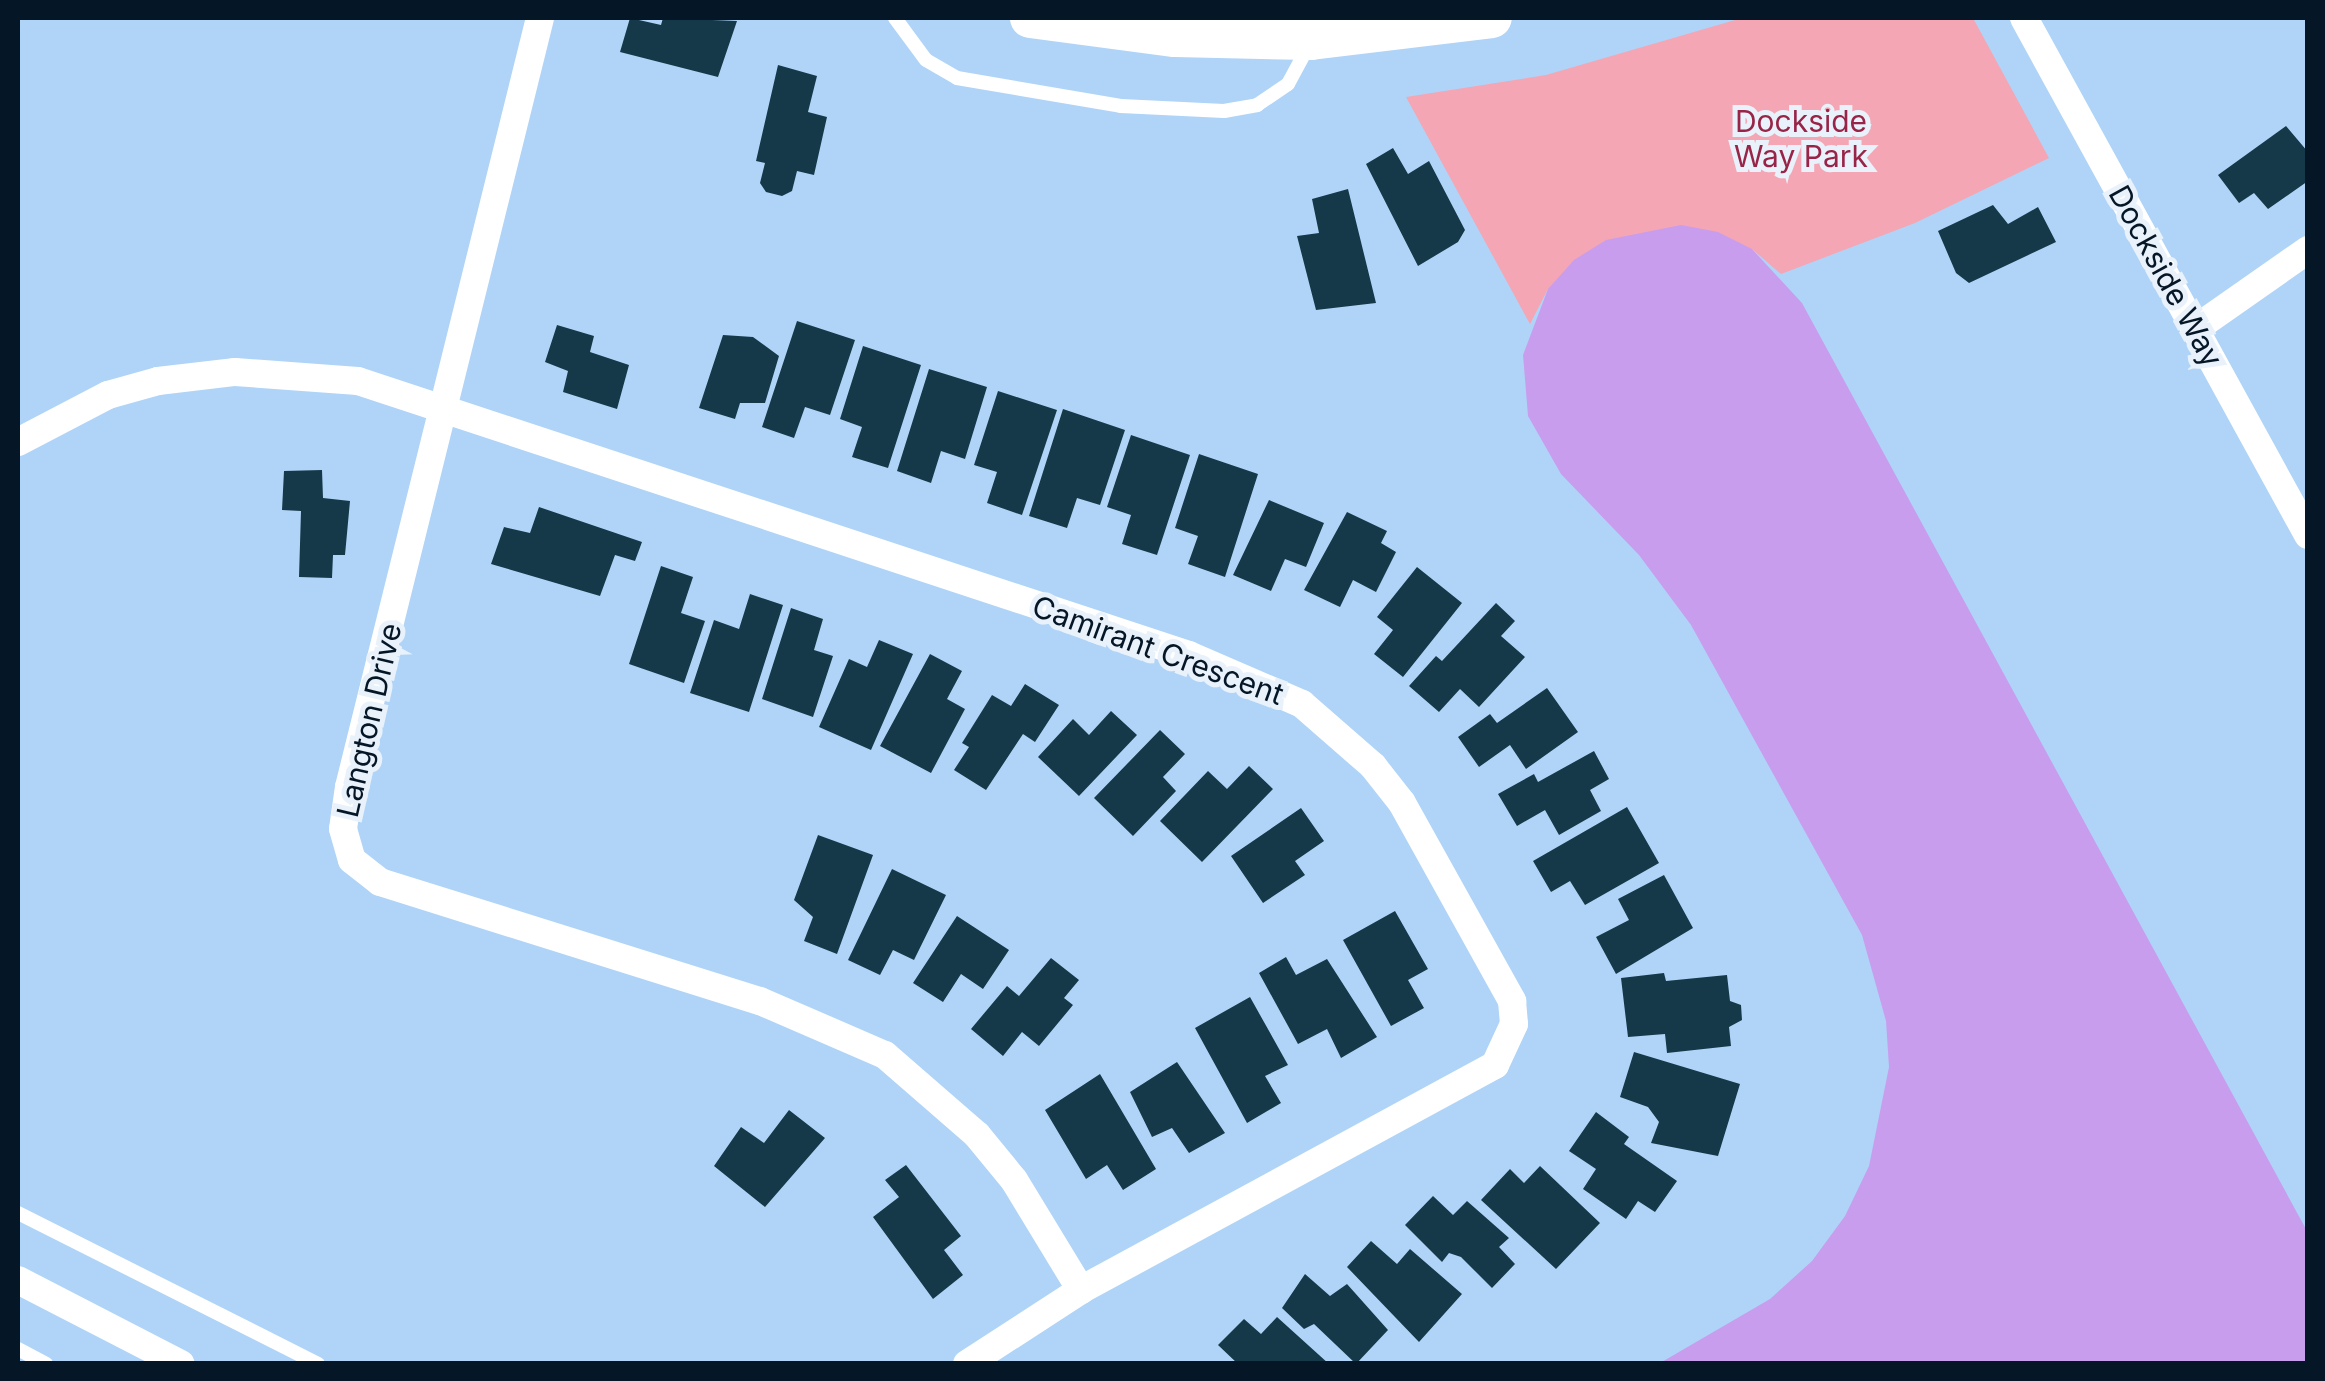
<!DOCTYPE html>
<style>
body{margin:0}
#map{position:relative;width:2325px;height:1381px;overflow:hidden;background:#afd4f8;font-family:Inter,sans-serif}
div>[style]{position:absolute}
[style*='--x']{left:calc(var(--x)*1px);top:calc(var(--y)*1px);width:calc(var(--w)*1px);rotate:calc(var(--a)*1deg)}
.green>*{inset:0;background:#f4a6b4}
.water>*{inset:0;background:#c89dee}
.building>*{inset:0;background:#153948}
.lane>*{height:14px;margin:-7px;padding:0 7px;transform-origin:7px;border-radius:7px;background:#fff}
.street>*{height:28px;margin:-14px;padding:0 14px;transform-origin:14px;border-radius:14px;background:#fff}
.secondary>*{height:40px;margin:-20px;padding:0 20px;transform-origin:20px;border-radius:20px;background:#fff}
span{translate:-50% -50%;white-space:nowrap;text-align:center;line-height:1.15;-webkit-text-stroke:10px #e9f2fb;paint-order:stroke}
.park-label{font-size:30px;color:#982548}
.street-label{font-size:30px;color:#051626}
.frame{position:absolute;inset:0;border:20px solid #051626;pointer-events:none}
</style>
<div id="map">
<div class="green">
<div style="clip-path:polygon(1742px 18px,1973px 18px,2049px 158px,1915px 223px,1781px 274px,1752px 249px,1548px 289px,1530px 324px,1406px 97px,1546px 75px)"></div>
</div>
<div class="water">
<div style="clip-path:polygon(1681px 225px,1718px 232px,1752px 249px,1802px 303px,2307px 1231px,2307px 1363px,1660px 1363px,1770px 1299px,1812px 1261px,1845px 1216px,1869px 1166px,1889px 1067px,1886px 1021px,1862px 935px,1691px 625px,1639px 555px,1561px 474px,1528px 416px,1523px 355px,1548px 289px,1574px 260px,1606px 240px)"></div>
</div>
<div class="building">
<div style="clip-path:polygon(630px 18px,661px 25px,663px 18px,737px 21px,718px 77px,620px 52px)"></div>
<div style="clip-path:polygon(778px 65px,817px 76px,808px 112px,827px 117px,814px 175px,797px 171px,792px 191px,782px 196px,766px 192px,760px 183px,765px 163px,756px 161px)"></div>
<div style="clip-path:polygon(2286px 126px,2308px 152px,2308px 181px,2268px 209px,2254px 193px,2239px 203px,2218px 175px)"></div>
<div style="clip-path:polygon(1393px 148px,1408px 174px,1429px 161px,1465px 230px,1458px 242px,1418px 266px,1366px 164px)"></div>
<div style="clip-path:polygon(1348px 189px,1376px 303px,1316px 310px,1297px 236px,1319px 233px,1312px 199px)"></div>
<div style="clip-path:polygon(1993px 205px,2008px 224px,2038px 207px,2056px 242px,1969px 283px,1956px 273px,1938px 231px)"></div>
<div style="clip-path:polygon(797px 321px,855px 340px,830px 415px,805px 407px,794px 438px,762px 427px)"></div>
<div style="clip-path:polygon(557px 325px,594px 336px,590px 352px,629px 365px,617px 409px,563px 392px,568px 371px,545px 362px)"></div>
<div style="clip-path:polygon(723px 335px,753px 337px,779px 356px,765px 403px,740px 403px,735px 419px,699px 408px)"></div>
<div style="clip-path:polygon(863px 346px,921px 365px,888px 468px,852px 457px,862px 427px,840px 419px)"></div>
<div style="clip-path:polygon(929px 369px,987px 387px,965px 459px,941px 451px,931px 483px,897px 471px)"></div>
<div style="clip-path:polygon(998px 391px,1057px 410px,1022px 515px,987px 503px,997px 472px,974px 465px)"></div>
<div style="clip-path:polygon(1063px 409px,1125px 430px,1100px 505px,1077px 498px,1067px 528px,1029px 516px)"></div>
<div style="clip-path:polygon(1131px 435px,1190px 455px,1157px 555px,1122px 544px,1131px 515px,1107px 507px)"></div>
<div style="clip-path:polygon(1199px 454px,1258px 474px,1225px 577px,1188px 564px,1198px 536px,1175px 528px)"></div>
<div style="clip-path:polygon(322px 470px,323px 498px,350px 501px,345px 555px,333px 555px,332px 578px,299px 577px,301px 511px,282px 510px,284px 471px)"></div>
<div style="clip-path:polygon(1269px 500px,1324px 523px,1306px 567px,1285px 559px,1271px 591px,1233px 575px)"></div>
<div style="clip-path:polygon(539px 507px,642px 542px,635px 561px,615px 555px,600px 596px,491px 564px,504px 527px,530px 533px)"></div>
<div style="clip-path:polygon(1347px 512px,1387px 531px,1381px 543px,1396px 552px,1376px 592px,1353px 580px,1340px 607px,1304px 590px)"></div>
<div style="clip-path:polygon(661px 566px,693px 577px,681px 613px,705px 621px,684px 683px,629px 664px)"></div>
<div style="clip-path:polygon(1417px 567px,1462px 603px,1403px 677px,1374px 654px,1393px 630px,1377px 617px)"></div>
<div style="clip-path:polygon(750px 594px,783px 605px,749px 712px,690px 693px,714px 620px,739px 629px)"></div>
<div style="clip-path:polygon(1496px 603px,1515px 621px,1501px 636px,1525px 657px,1479px 707px,1460px 689px,1439px 712px,1409px 686px,1436px 656px,1442px 661px)"></div>
<div style="clip-path:polygon(791px 608px,823px 619px,814px 650px,833px 656px,813px 717px,762px 699px)"></div>
<div style="clip-path:polygon(879px 640px,913px 654px,871px 750px,819px 727px,849px 659px,867px 667px)"></div>
<div style="clip-path:polygon(930px 654px,962px 671px,947px 699px,965px 709px,931px 773px,880px 746px)"></div>
<div style="clip-path:polygon(1025px 684px,1059px 705px,1035px 742px,1023px 734px,986px 790px,954px 770px,969px 747px,962px 743px,992px 695px,1011px 706px)"></div>
<div style="clip-path:polygon(1547px 688px,1578px 732px,1526px 769px,1510px 745px,1479px 767px,1458px 737px,1490px 714px,1497px 723px)"></div>
<div style="clip-path:polygon(1111px 711px,1137px 735px,1079px 796px,1038px 757px,1073px 719px,1089px 735px)"></div>
<div style="clip-path:polygon(1160px 730px,1185px 754px,1163px 777px,1176px 791px,1133px 836px,1094px 798px)"></div>
<div style="clip-path:polygon(1594px 751px,1609px 779px,1590px 790px,1601px 811px,1559px 835px,1545px 810px,1517px 826px,1498px 794px,1534px 774px,1538px 782px)"></div>
<div style="clip-path:polygon(1249px 766px,1273px 789px,1202px 862px,1160px 821px,1208px 771px,1227px 789px)"></div>
<div style="clip-path:polygon(1627px 807px,1659px 863px,1585px 905px,1570px 881px,1551px 892px,1533px 861px)"></div>
<div style="clip-path:polygon(1301px 808px,1324px 841px,1295px 861px,1305px 875px,1263px 903px,1231px 856px)"></div>
<div style="clip-path:polygon(818px 835px,873px 855px,837px 954px,804px 941px,813px 917px,794px 900px)"></div>
<div style="clip-path:polygon(892px 869px,946px 895px,914px 960px,893px 950px,880px 975px,848px 960px)"></div>
<div style="clip-path:polygon(1664px 875px,1693px 928px,1616px 974px,1596px 937px,1629px 920px,1618px 899px)"></div>
<div style="clip-path:polygon(1395px 911px,1428px 969px,1408px 980px,1424px 1008px,1391px 1026px,1343px 940px)"></div>
<div style="clip-path:polygon(957px 916px,1009px 950px,983px 989px,961px 974px,943px 1002px,913px 983px)"></div>
<div style="clip-path:polygon(1286px 957px,1296px 975px,1327px 959px,1377px 1037px,1341px 1058px,1327px 1029px,1298px 1044px,1259px 973px)"></div>
<div style="clip-path:polygon(1051px 958px,1079px 980px,1064px 998px,1073px 1005px,1039px 1046px,1022px 1032px,1003px 1056px,971px 1029px,1007px 986px,1019px 996px)"></div>
<div style="clip-path:polygon(1664px 973px,1666px 981px,1727px 975px,1730px 1001px,1741px 1005px,1742px 1020px,1729px 1027px,1731px 1046px,1667px 1053px,1665px 1034px,1628px 1037px,1621px 978px)"></div>
<div style="clip-path:polygon(1250px 997px,1288px 1065px,1265px 1076px,1281px 1103px,1247px 1123px,1195px 1028px)"></div>
<div style="clip-path:polygon(1634px 1052px,1740px 1084px,1718px 1156px,1651px 1143px,1659px 1122px,1648px 1107px,1620px 1097px)"></div>
<div style="clip-path:polygon(1177px 1062px,1225px 1133px,1189px 1153px,1172px 1128px,1152px 1137px,1130px 1092px)"></div>
<div style="clip-path:polygon(1100px 1074px,1156px 1169px,1123px 1190px,1107px 1165px,1086px 1179px,1045px 1110px)"></div>
<div style="clip-path:polygon(789px 1110px,825px 1138px,765px 1207px,714px 1166px,741px 1127px,764px 1143px)"></div>
<div style="clip-path:polygon(1596px 1112px,1629px 1137px,1624px 1144px,1677px 1181px,1655px 1212px,1638px 1201px,1626px 1219px,1583px 1189px,1596px 1169px,1569px 1151px)"></div>
<div style="clip-path:polygon(906px 1165px,961px 1236px,944px 1250px,963px 1275px,933px 1299px,873px 1217px,899px 1197px,885px 1180px)"></div>
<div style="clip-path:polygon(1540px 1166px,1600px 1223px,1556px 1269px,1481px 1200px,1510px 1169px,1524px 1183px)"></div>
<div style="clip-path:polygon(1433px 1196px,1453px 1215px,1467px 1201px,1509px 1238px,1499px 1247px,1515px 1264px,1492px 1288px,1461px 1257px,1449px 1253px,1442px 1262px,1405px 1225px)"></div>
<div style="clip-path:polygon(1371px 1241px,1397px 1264px,1410px 1249px,1462px 1294px,1419px 1342px,1347px 1267px)"></div>
<div style="clip-path:polygon(1305px 1274px,1330px 1296px,1347px 1284px,1388px 1330px,1356px 1364px,1314px 1324px,1304px 1329px,1282px 1308px)"></div>
<div style="clip-path:polygon(1277px 1317px,1329px 1364px,1238px 1364px,1218px 1345px,1244px 1319px,1261px 1334px)"></div>
</div>
<div class="lane">
<div style="--x:895;--y:18;--w:52;--a:53.6"></div>
<div style="--x:926;--y:60;--w:36;--a:30"></div>
<div style="--x:957;--y:78;--w:166;--a:9.7"></div>
<div style="--x:1121;--y:106;--w:103;--a:2.8"></div>
<div style="--x:1224;--y:111;--w:34;--a:-10"></div>
<div style="--x:1257;--y:105;--w:37;--a:-34"></div>
<div style="--x:1288;--y:84;--w:44;--a:-61.7"></div>
<div style="--x:18;--y:1213;--w:336;--a:26.7"></div>
<div style="--x:18;--y:1349;--w:32;--a:28"></div>
</div>
<div class="street">
<div style="--x:540;--y:18;--w:792;--a:103.95"></div>
<div style="--x:349;--y:787;--w:42;--a:98.1"></div>
<div style="--x:343;--y:829;--w:32;--a:74"></div>
<div style="--x:352;--y:860;--w:36;--a:38"></div>
<div style="--x:380;--y:882;--w:398;--a:17.4"></div>
<div style="--x:760;--y:1001;--w:136;--a:23.4"></div>
<div style="--x:885;--y:1055;--w:122;--a:41"></div>
<div style="--x:977;--y:1135;--w:58;--a:50.6"></div>
<div style="--x:1014;--y:1180;--w:129;--a:58.7"></div>
<div style="--x:2024;--y:18;--w:590;--a:61.22"></div>
<div style="--x:2195;--y:329;--w:138;--a:-35"></div>
<div style="--x:18;--y:442;--w:102;--a:-27.6"></div>
<div style="--x:108;--y:395;--w:52;--a:-15.6"></div>
<div style="--x:158;--y:381;--w:78;--a:-6.7"></div>
<div style="--x:235;--y:372;--w:123;--a:4.2"></div>
<div style="--x:358;--y:381;--w:875;--a:18.25"></div>
<div style="--x:1189;--y:655;--w:123;--a:23.4"></div>
<div style="--x:1302;--y:704;--w:94;--a:41.1"></div>
<div style="--x:1373;--y:766;--w:47;--a:51.9"></div>
<div style="--x:1402;--y:803;--w:227;--a:60.9"></div>
<div style="--x:1512;--y:1001;--w:23;--a:85"></div>
<div style="--x:1514;--y:1024;--w:45;--a:114.9"></div>
<div style="--x:1495;--y:1065;--w:471;--a:151.5"></div>
<div style="--x:1081;--y:1290;--w:136;--a:147"></div>
<div style="--x:18;--y:1280;--w:183;--a:27.3"></div>
</div>
<div class="secondary">
<div style="--x:1030;--y:18;--w:146;--a:7.5"></div>
<div style="--x:1175;--y:37;--w:136;--a:1.3"></div>
<div style="--x:1311;--y:40;--w:182;--a:-6.9"></div>
</div>
<div class="park-label">
<span style="left:1801px;top:138px">Dockside<br>Way Park</span>
</div>
<div class="street-label">
<span style="left:2166px;top:276px;rotate:61deg">Dockside Way</span>
<span style="left:1158px;top:650px;rotate:20deg">Camirant Crescent</span>
<span style="left:369px;top:720px;rotate:-77deg">Langton Drive</span>
</div>
<div class="frame"></div>
</div>
